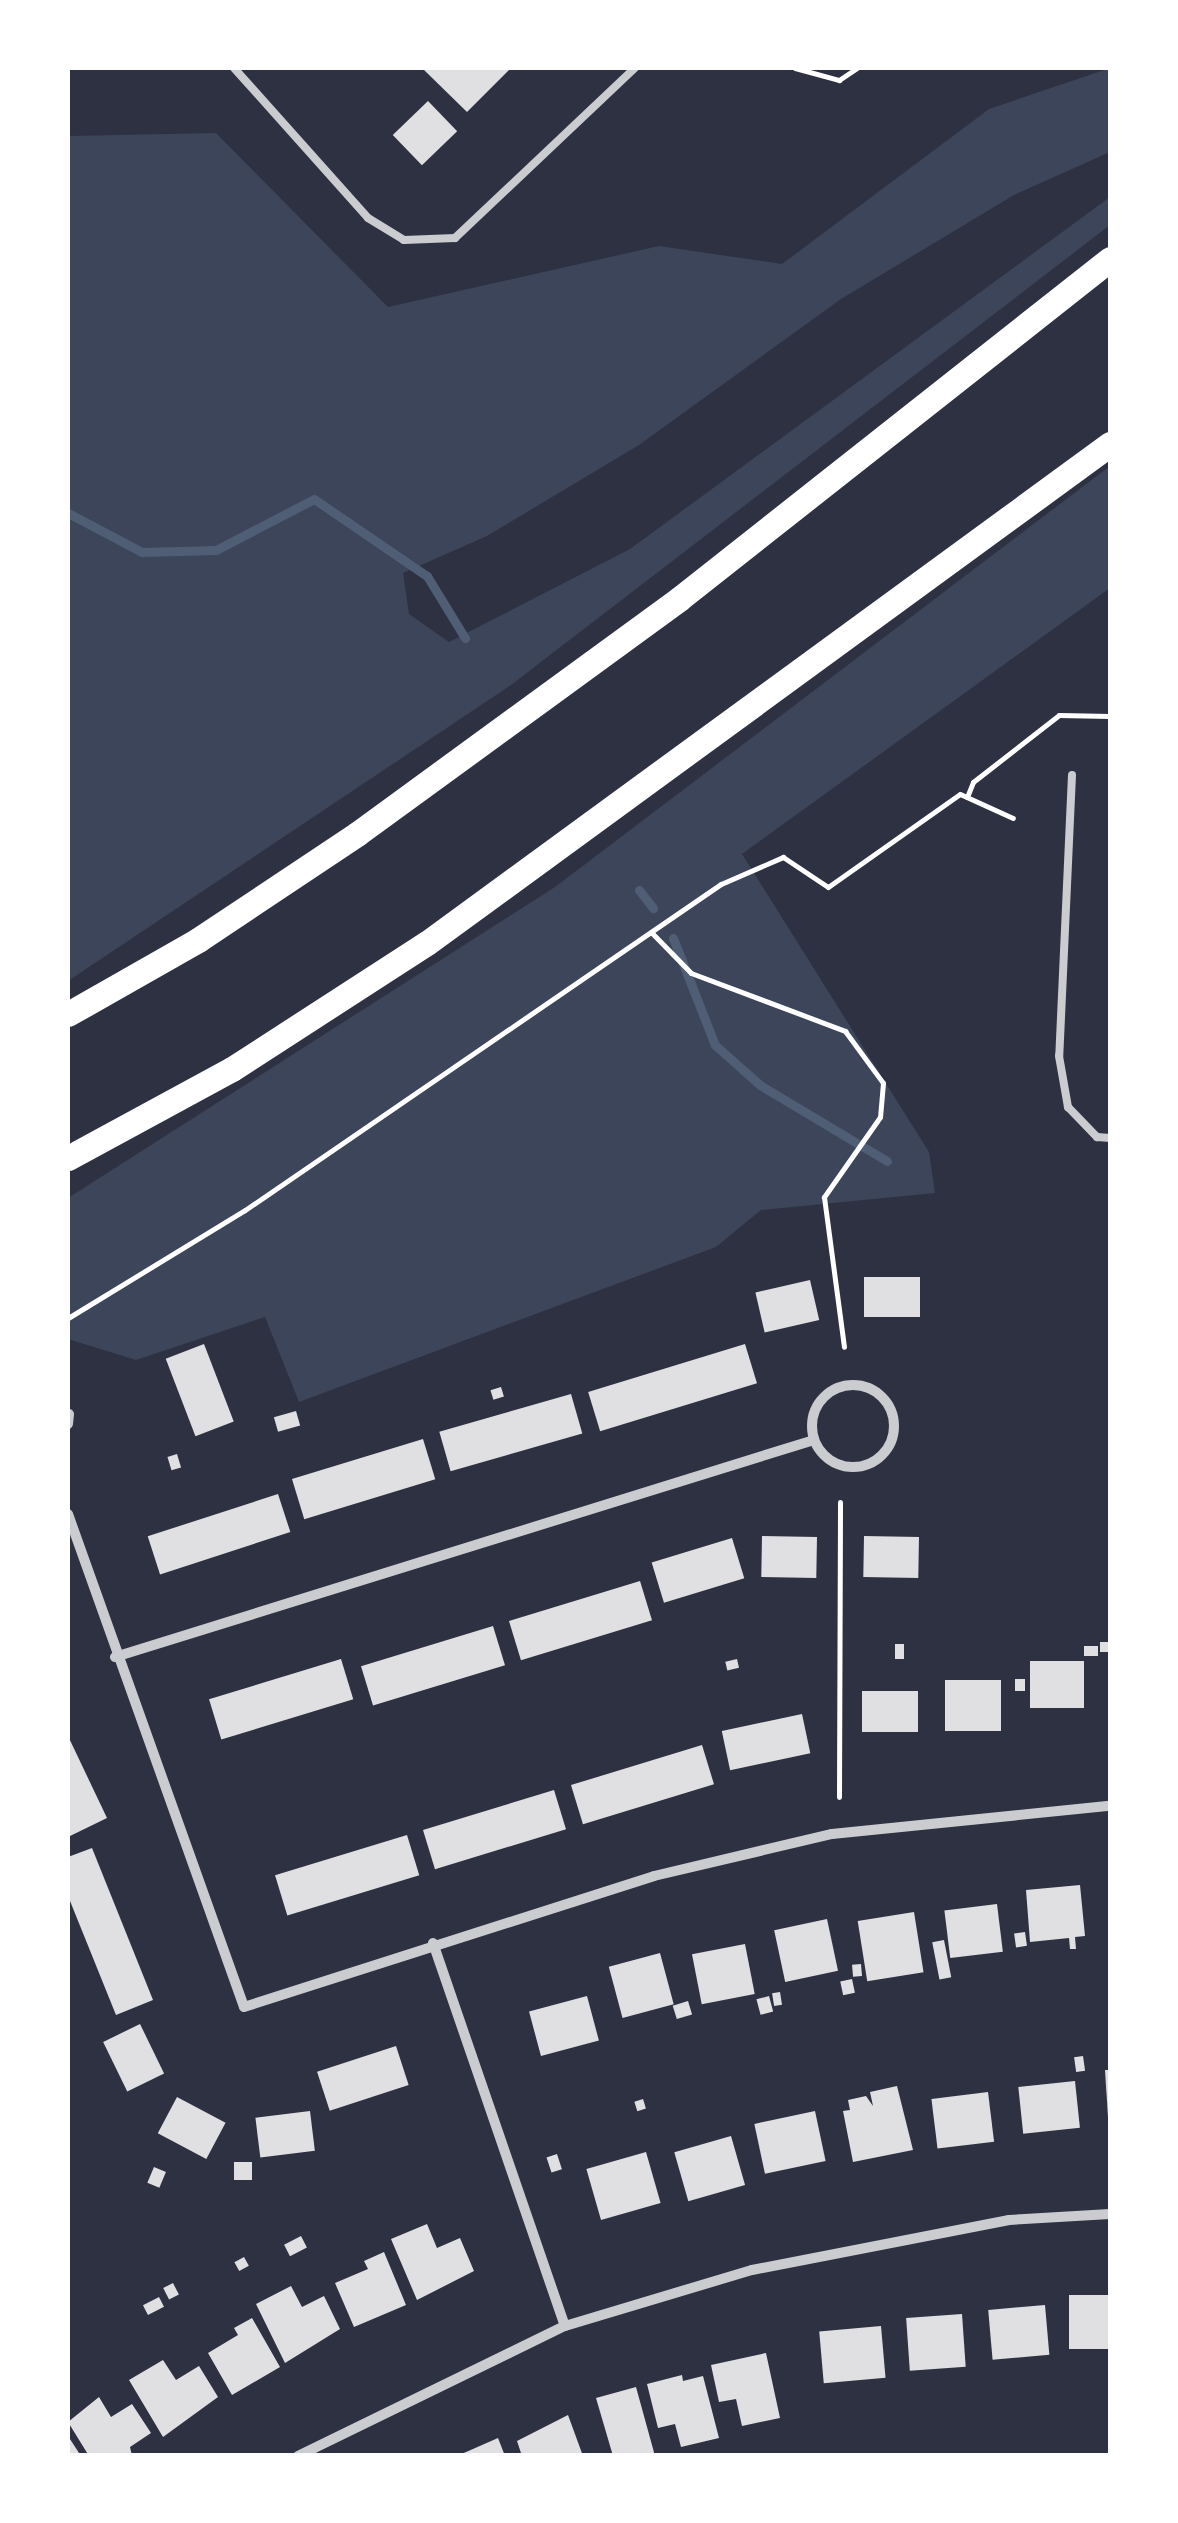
<!DOCTYPE html>
<style>
body{margin:0}
#map{position:relative;width:1178px;height:2523px;overflow:hidden;background:#2d3142;font-family:Signika,sans-serif}
div>[style]{position:absolute}
[style*='--x']{left:calc(var(--x)*1px);top:calc(var(--y)*1px);width:calc(var(--w)*1px);rotate:calc(var(--a)*1deg)}
.green>*{inset:0;background:#3c4559}
.stream>*{height:9px;margin:-4.5px;padding:0 4.5px;transform-origin:4.5px;border-radius:4.5px;background:#4f5d75}
.building>*{inset:0;background:#e0e0e3;transform-origin:0 0}
.path>*{height:5px;margin:-2.5px;padding:0 2.5px;transform-origin:2.5px;border-radius:2.5px;background:#fff}
.service>*{height:8px;margin:-4px;padding:0 4px;transform-origin:4px;border-radius:4px;background:#caccd0}
.minor>*{height:10px;margin:-5px;padding:0 5px;transform-origin:5px;border-radius:5px;background:#caccd0}
.minor>.ring{margin:-5px;padding:0;box-sizing:content-box;background:none;border:10px solid #caccd0;border-radius:50%}
.motorway>*{height:25px;margin:-12.5px;padding:0 12.5px;transform-origin:12.5px;border-radius:12.5px;background:#fff}
span{translate:-50% -50%;white-space:nowrap;text-align:center;line-height:1.15;-webkit-text-stroke:9px #fff;paint-order:stroke}
.frame{position:absolute;inset:0;border:70px solid #fff;pointer-events:none}
</style>
<div id="map">
<div class="green">
<div style="clip-path:polygon(1110px 68px,1110px 152px,1014px 195px,841px 299px,639px 445px,487px 536px,403px 573px,409px 614px,449px 642px,630px 549px,1110px 197px,1110px 225px,511px 685px,68px 981px,68px 136px,216px 133px,388px 307px,659px 246px,782px 264px,989px 109px)"></div>
<div style="clip-path:polygon(1110px 466px,1110px 588px,742px 854px,929px 1152px,935px 1193px,761px 1210px,716px 1247px,299px 1402px,265px 1317px,136px 1360px,68px 1339px,68px 1198px,555px 887px)"></div>
</div>
<div class="stream">
<div style="--x:68;--y:513;--w:84;--a:27.8"></div>
<div style="--x:142;--y:552;--w:74;--a:-1.5"></div>
<div style="--x:216;--y:550;--w:110;--a:-27.5"></div>
<div style="--x:314;--y:499;--w:137;--a:34.3"></div>
<div style="--x:427;--y:576;--w:73;--a:58.5"></div>
<div style="--x:639;--y:890;--w:23;--a:52"></div>
<div style="--x:673;--y:938;--w:115;--a:68.6"></div>
<div style="--x:715;--y:1045;--w:60;--a:41.6"></div>
<div style="--x:760;--y:1085;--w:148;--a:30.9"></div>
</div>
<div class="building">
<div style="clip-path:polygon(422px 68px,511px 68px,467px 112px)"></div>
<div style="left:428px;top:101px;width:42px;height:49px;rotate:46deg"></div>
<div style="left:864px;top:1277px;width:56px;height:40px"></div>
<div style="left:810px;top:1280px;width:41px;height:56px;rotate:77deg"></div>
<div style="left:204px;top:1344px;width:83px;height:41px;rotate:69deg"></div>
<div style="left:745px;top:1344px;width:41px;height:164px;rotate:73deg"></div>
<div style="left:501px;top:1387px;width:10px;height:11px;rotate:73deg"></div>
<div style="left:571px;top:1394px;width:41px;height:137px;rotate:74deg"></div>
<div style="left:296px;top:1411px;width:15px;height:23px;rotate:74deg"></div>
<div style="left:423px;top:1439px;width:42px;height:137px;rotate:73deg"></div>
<div style="left:177px;top:1454px;width:14px;height:10px;rotate:73deg"></div>
<div style="left:278px;top:1494px;width:40px;height:137px;rotate:72deg"></div>
<div style="left:762px;top:1536px;width:55px;height:41px;rotate:1deg"></div>
<div style="left:864px;top:1536px;width:55px;height:41px;rotate:1deg"></div>
<div style="left:732px;top:1538px;width:42px;height:84px;rotate:73deg"></div>
<div style="left:640px;top:1581px;width:41px;height:137px;rotate:73deg"></div>
<div style="left:493px;top:1626px;width:41px;height:138px;rotate:73deg"></div>
<div style="left:1100px;top:1642px;width:10px;height:10px"></div>
<div style="left:895px;top:1644px;width:9px;height:15px"></div>
<div style="left:1084px;top:1646px;width:14px;height:10px"></div>
<div style="left:341px;top:1659px;width:42px;height:138px;rotate:73deg"></div>
<div style="left:737px;top:1659px;width:9px;height:12px;rotate:77deg"></div>
<div style="left:1030px;top:1661px;width:54px;height:47px"></div>
<div style="left:1015px;top:1679px;width:10px;height:12px"></div>
<div style="left:945px;top:1680px;width:56px;height:51px"></div>
<div style="left:862px;top:1691px;width:56px;height:41px"></div>
<div style="left:802px;top:1714px;width:40px;height:82px;rotate:78deg"></div>
<div style="clip-path:polygon(68px 1736px,107px 1818px,70px 1836px,68px 1830px)"></div>
<div style="left:702px;top:1745px;width:41px;height:137px;rotate:73deg"></div>
<div style="left:554px;top:1790px;width:41px;height:137px;rotate:73deg"></div>
<div style="left:407px;top:1835px;width:42px;height:138px;rotate:73deg"></div>
<div style="clip-path:polygon(92px 1848px,153px 2000px,116px 2015px,68px 1896px,68px 1857px)"></div>
<div style="clip-path:polygon(1080px 1885px,1085px 1936px,1075px 1937px,1076px 1949px,1070px 1949px,1069px 1938px,1030px 1942px,1026px 1890px)"></div>
<div style="left:997px;top:1904px;width:48px;height:53px;rotate:83deg"></div>
<div style="left:914px;top:1912px;width:61px;height:57px;rotate:81deg"></div>
<div style="left:827px;top:1919px;width:53px;height:54px;rotate:78deg"></div>
<div style="left:1025px;top:1932px;width:14px;height:11px;rotate:82deg"></div>
<div style="left:944px;top:1940px;width:38px;height:12px;rotate:79deg"></div>
<div style="left:745px;top:1944px;width:51px;height:54px;rotate:79deg"></div>
<div style="left:660px;top:1953px;width:53px;height:53px;rotate:75deg"></div>
<div style="left:861px;top:1964px;width:12px;height:9px;rotate:85deg"></div>
<div style="left:852px;top:1979px;width:14px;height:12px;rotate:78deg"></div>
<div style="left:780px;top:1992px;width:13px;height:8px;rotate:81deg"></div>
<div style="left:587px;top:1996px;width:46px;height:60px;rotate:75deg"></div>
<div style="left:769px;top:1996px;width:16px;height:13px;rotate:75deg"></div>
<div style="left:688px;top:2001px;width:14px;height:16px;rotate:73deg"></div>
<div style="left:140px;top:2024px;width:55px;height:41px;rotate:64deg"></div>
<div style="left:396px;top:2046px;width:41px;height:83px;rotate:72deg"></div>
<div style="left:1083px;top:2056px;width:15px;height:9px;rotate:82deg"></div>
<div style="clip-path:polygon(1105px 2070px,1110px 2070px,1110px 2117px,1108px 2117px)"></div>
<div style="left:1075px;top:2081px;width:47px;height:57px;rotate:84deg"></div>
<div style="clip-path:polygon(897px 2086px,913px 2150px,853px 2162px,843px 2111px,850px 2110px,848px 2100px,866px 2096px,873px 2106px,870px 2092px)"></div>
<div style="left:988px;top:2092px;width:50px;height:57px;rotate:83deg"></div>
<div style="left:177px;top:2097px;width:55px;height:41px;rotate:28deg"></div>
<div style="left:643px;top:2099px;width:10px;height:9px;rotate:73deg"></div>
<div style="left:310px;top:2111px;width:40px;height:55px;rotate:83deg"></div>
<div style="left:815px;top:2111px;width:51px;height:62px;rotate:78deg"></div>
<div style="left:731px;top:2136px;width:51px;height:59px;rotate:74deg"></div>
<div style="left:646px;top:2152px;width:53px;height:62px;rotate:74deg"></div>
<div style="left:557px;top:2154px;width:16px;height:11px;rotate:72deg"></div>
<div style="left:234px;top:2162px;width:18px;height:18px"></div>
<div style="left:154px;top:2167px;width:13px;height:17px;rotate:23deg"></div>
<div style="clip-path:polygon(427px 2224px,437px 2248px,460px 2238px,474px 2271px,417px 2300px,391px 2239px)"></div>
<div style="left:301px;top:2236px;width:13px;height:19px;rotate:63deg"></div>
<div style="clip-path:polygon(384px 2252px,406px 2305px,354px 2327px,335px 2283px,368px 2269px,364px 2261px)"></div>
<div style="left:244px;top:2257px;width:10px;height:11px;rotate:61deg"></div>
<div style="left:173px;top:2283px;width:13px;height:11px;rotate:63deg"></div>
<div style="clip-path:polygon(291px 2286px,302px 2307px,324px 2296px,340px 2329px,285px 2363px,256px 2304px)"></div>
<div style="left:1110px;top:2295px;width:54px;height:41px;rotate:90deg"></div>
<div style="left:159px;top:2297px;width:11px;height:18px;rotate:63deg"></div>
<div style="left:1045px;top:2305px;width:50px;height:57px;rotate:85deg"></div>
<div style="left:962px;top:2314px;width:53px;height:56px;rotate:86deg"></div>
<div style="clip-path:polygon(252px 2318px,280px 2367px,232px 2395px,208px 2353px,238px 2335px,234px 2328px)"></div>
<div style="left:881px;top:2326px;width:52px;height:62px;rotate:85deg"></div>
<div style="clip-path:polygon(766px 2353px,780px 2418px,742px 2426px,736px 2399px,719px 2402px,711px 2365px)"></div>
<div style="clip-path:polygon(163px 2360px,176px 2380px,199px 2366px,218px 2397px,163px 2437px,129px 2380px)"></div>
<div style="clip-path:polygon(682px 2375px,683px 2381px,703px 2376px,719px 2438px,681px 2447px,675px 2424px,658px 2428px,647px 2384px)"></div>
<div style="clip-path:polygon(636px 2387px,655px 2456px,613px 2456px,596px 2398px)"></div>
<div style="clip-path:polygon(99px 2397px,111px 2417px,132px 2404px,151px 2433px,130px 2447px,132px 2456px,89px 2456px,68px 2422px)"></div>
<div style="clip-path:polygon(568px 2415px,583px 2456px,522px 2456px,517px 2441px)"></div>
<div style="clip-path:polygon(68px 2436px,81px 2456px,68px 2456px)"></div>
<div style="clip-path:polygon(498px 2438px,505px 2456px,457px 2456px)"></div>
</div>
<div class="path">
<div style="--x:795;--y:68;--w:46;--a:15.3"></div>
<div style="--x:839;--y:80;--w:22;--a:-34"></div>
<div style="--x:967;--y:797;--w:16;--a:-68"></div>
<div style="--x:973;--y:782;--w:109;--a:-37.9"></div>
<div style="--x:1059;--y:715;--w:51;--a:1.1"></div>
<div style="--x:651;--y:932;--w:57;--a:45.7"></div>
<div style="--x:691;--y:973;--w:165;--a:20.6"></div>
<div style="--x:845;--y:1031;--w:64;--a:53.8"></div>
<div style="--x:883;--y:1083;--w:34;--a:95"></div>
<div style="--x:880;--y:1117;--w:98;--a:125"></div>
<div style="--x:824;--y:1197;--w:151;--a:82.4"></div>
<div style="--x:68;--y:1318;--w:207;--a:-31.4"></div>
<div style="--x:245;--y:1210;--w:577;--a:-34.41"></div>
<div style="--x:721;--y:884;--w:68;--a:-23.5"></div>
<div style="--x:783;--y:857;--w:54;--a:33.7"></div>
<div style="--x:828;--y:887;--w:161;--a:-35.2"></div>
<div style="--x:960;--y:794;--w:58;--a:24.4"></div>
<div style="--x:839;--y:1797;--w:295;--a:-89.8"></div>
</div>
<div class="service">
<div style="--x:234;--y:68;--w:201;--a:48.2"></div>
<div style="--x:368;--y:218;--w:42;--a:31.4"></div>
<div style="--x:404;--y:240;--w:51;--a:-2.2"></div>
<div style="--x:455;--y:238;--w:248;--a:-43.4"></div>
<div style="--x:1072;--y:775;--w:281;--a:92.6"></div>
<div style="--x:1059;--y:1056;--w:52;--a:80"></div>
<div style="--x:1068;--y:1107;--w:42;--a:46"></div>
<div style="--x:1097;--y:1137;--w:13;--a:4"></div>
</div>
<div class="minor">
<div class="ring" style="left:812px;top:1385px;width:72px;height:72px"></div>
<div style="--x:68;--y:1424;--w:10;--a:-84"></div>
<div style="--x:68;--y:1514;--w:523;--a:70.35"></div>
<div style="--x:244;--y:2007;--w:430;--a:-17.7"></div>
<div style="--x:654;--y:1876;--w:183;--a:-13.3"></div>
<div style="--x:832;--y:1834;--w:279;--a:-5.8"></div>
<div style="--x:115;--y:1657;--w:732;--a:-17.25"></div>
<div style="--x:433;--y:1943;--w:405;--a:71"></div>
<div style="--x:298;--y:2456;--w:297;--a:-26"></div>
<div style="--x:565;--y:2326;--w:195;--a:-16.7"></div>
<div style="--x:752;--y:2270;--w:262;--a:-11"></div>
<div style="--x:1009;--y:2220;--w:101;--a:-3.4"></div>
</div>
<div class="motorway">
<div style="--x:68;--y:1014;--w:150;--a:-29.6"></div>
<div style="--x:198;--y:940;--w:191;--a:-33.7"></div>
<div style="--x:357;--y:834;--w:399;--a:-36.1"></div>
<div style="--x:679;--y:599;--w:549;--a:-38.27"></div>
<div style="--x:68;--y:1158;--w:187;--a:-28.5"></div>
<div style="--x:232;--y:1069;--w:232;--a:-32.9"></div>
<div style="--x:427;--y:943;--w:846;--a:-36.15"></div>
</div>
<div class="frame"></div>
</div>
